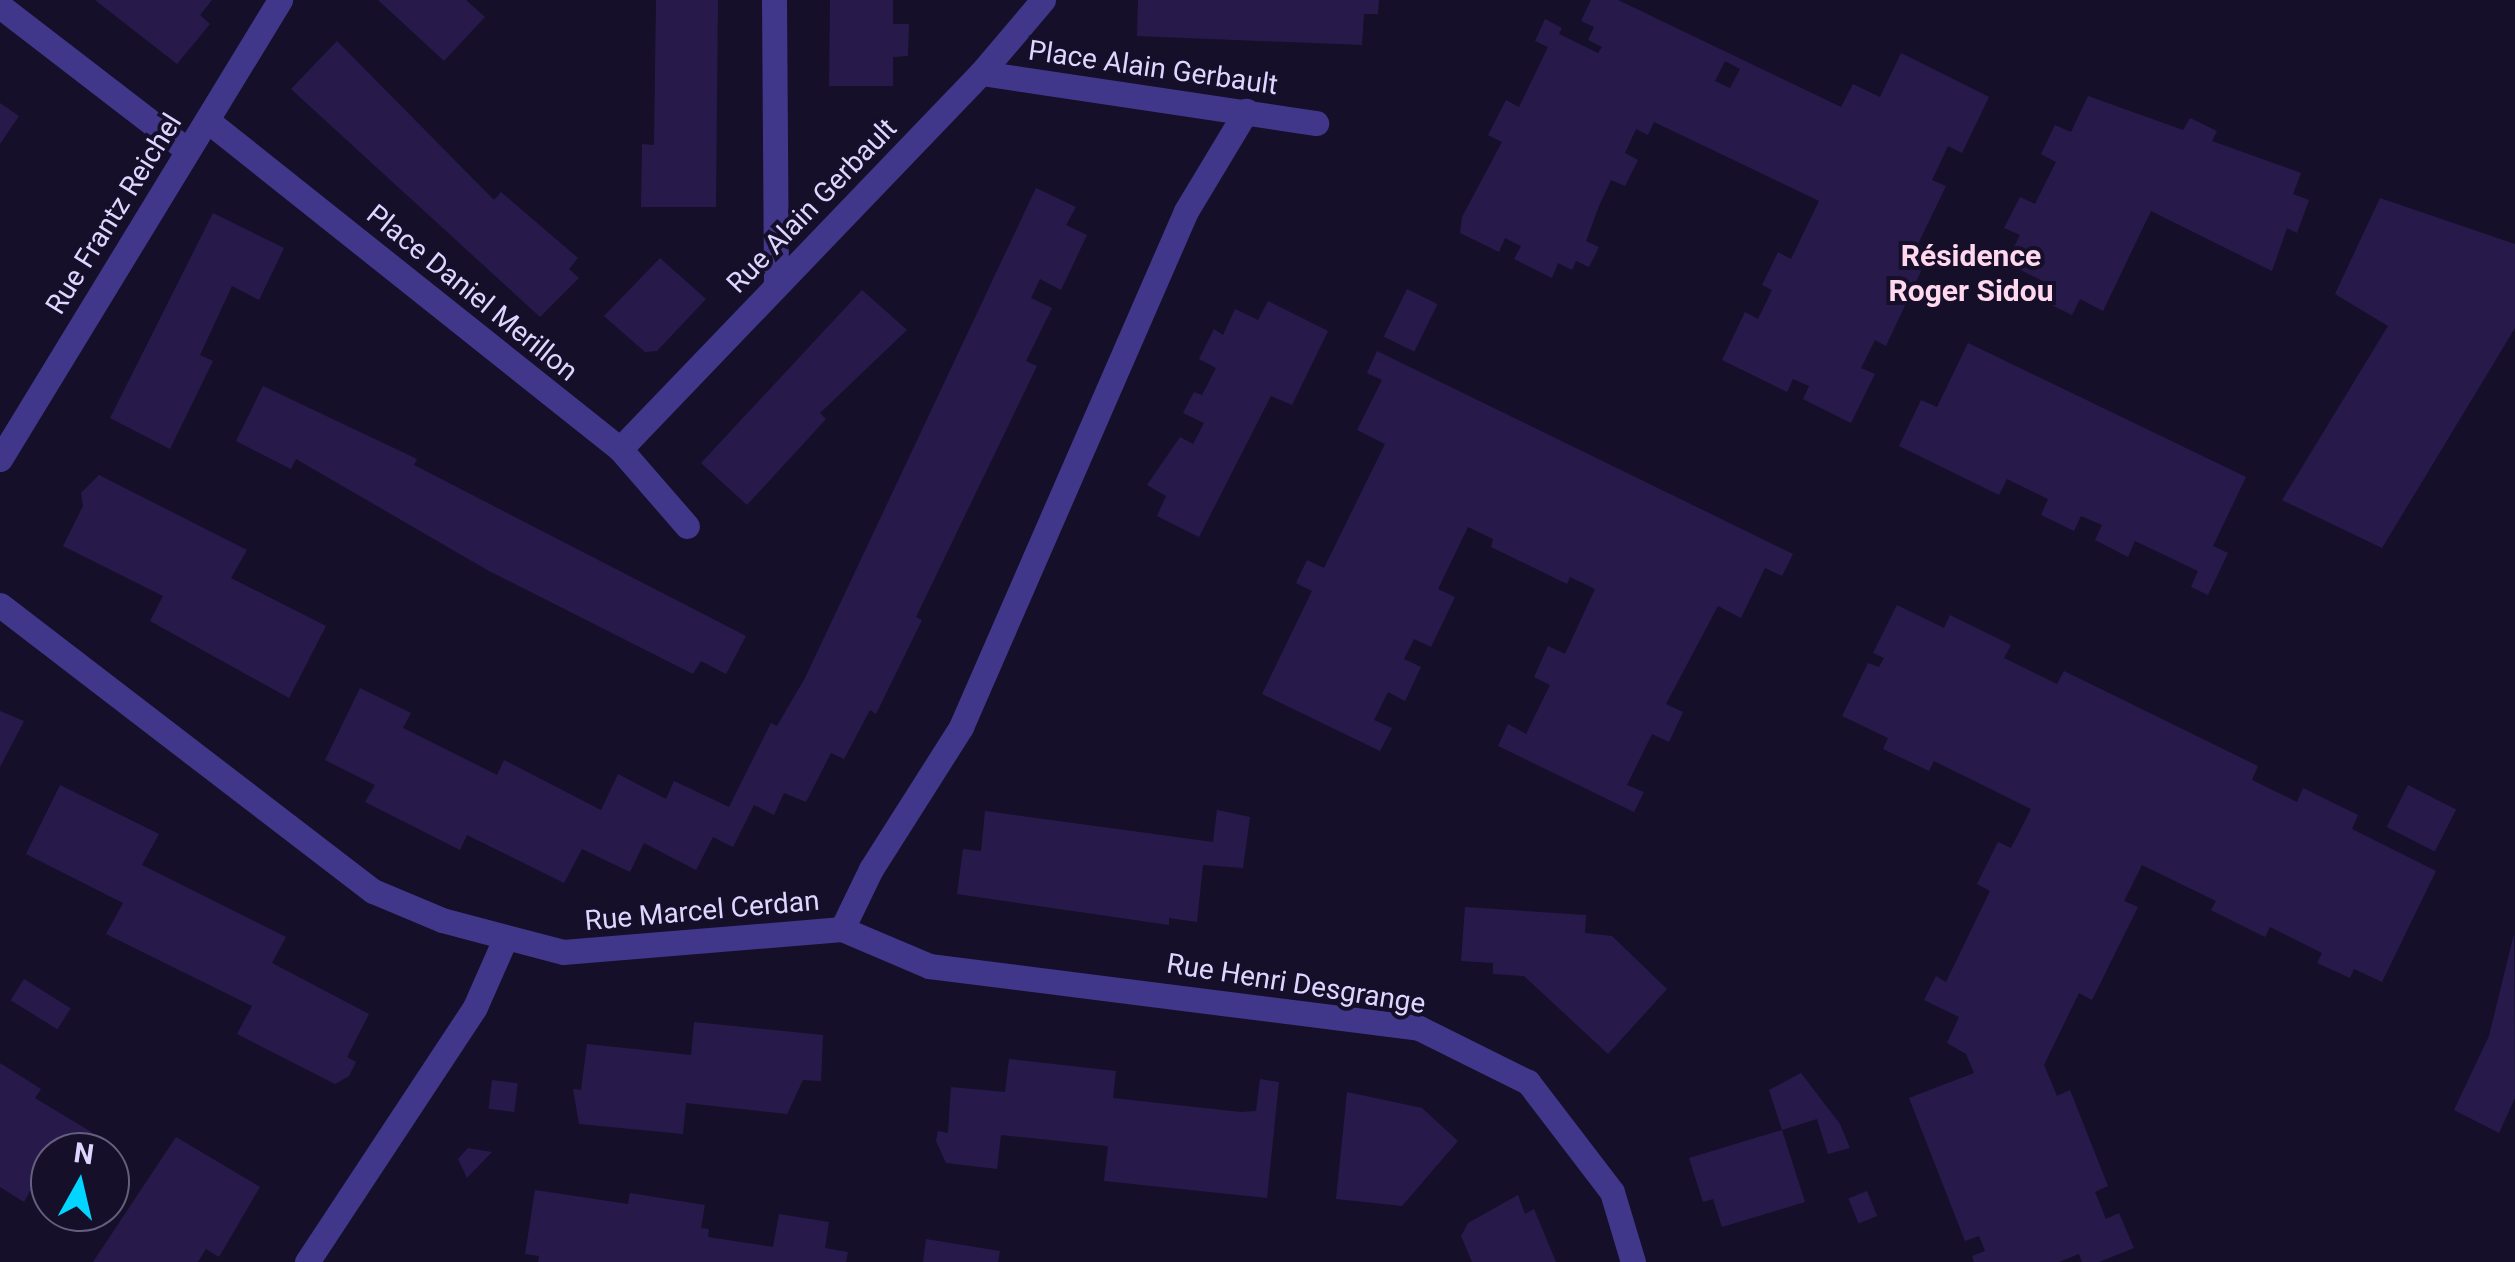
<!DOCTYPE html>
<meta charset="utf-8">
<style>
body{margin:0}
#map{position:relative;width:2515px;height:1262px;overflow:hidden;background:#150f29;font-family:Roboto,sans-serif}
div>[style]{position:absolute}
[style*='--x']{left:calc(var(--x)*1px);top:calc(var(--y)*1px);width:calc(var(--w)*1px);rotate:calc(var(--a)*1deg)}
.building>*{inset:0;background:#271a4b;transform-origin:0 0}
.minor>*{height:25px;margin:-12.5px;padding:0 12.5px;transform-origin:12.5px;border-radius:12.5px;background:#40378a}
span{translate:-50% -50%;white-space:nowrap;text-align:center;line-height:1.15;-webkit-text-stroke:8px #150f29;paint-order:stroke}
.street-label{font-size:28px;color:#ded6ff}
.neighbourhood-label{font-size:30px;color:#ffd8ee;font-weight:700}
.north{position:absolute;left:30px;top:1132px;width:100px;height:100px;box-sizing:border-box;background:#150f29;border:2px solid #655f7f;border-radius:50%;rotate:8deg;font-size:28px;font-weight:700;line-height:40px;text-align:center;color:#ded6ff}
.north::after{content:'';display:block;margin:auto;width:35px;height:45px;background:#02d5ff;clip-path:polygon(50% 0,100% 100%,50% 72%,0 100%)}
</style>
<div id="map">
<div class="building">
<div style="clip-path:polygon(95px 0,212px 0,200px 15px,210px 24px,177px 64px)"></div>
<div style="clip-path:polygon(378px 0,466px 0,485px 17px,444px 61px)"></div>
<div style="clip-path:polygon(656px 0,718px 0,716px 207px,641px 207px,642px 144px,654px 145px)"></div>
<div style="clip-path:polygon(830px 0,893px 0,893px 24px,909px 24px,908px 56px,893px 57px,893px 86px,829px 86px)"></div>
<div style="clip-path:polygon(1138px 0,1379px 0,1378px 14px,1364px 14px,1362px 45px,1137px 36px)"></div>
<div style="clip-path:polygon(evenodd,1591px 0,1618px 0,1841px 107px,1853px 84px,1880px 97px,1901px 53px,1989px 97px,1962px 153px,1948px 146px,1932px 180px,1946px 186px,1918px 244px,1931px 250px,1886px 346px,1875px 340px,1861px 368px,1875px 374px,1851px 423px,1803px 399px,1809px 386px,1793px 379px,1787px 392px,1722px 360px,1745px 312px,1758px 319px,1772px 290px,1762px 285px,1778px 252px,1791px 259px,1819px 201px,1654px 122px,1648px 135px,1636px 129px,1625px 153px,1638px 160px,1625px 186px,1611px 180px,1599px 206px,1586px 241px,1599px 247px,1589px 267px,1576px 261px,1572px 270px,1558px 263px,1552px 278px,1514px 259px,1521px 246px,1505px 238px,1499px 252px,1460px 233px,1462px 217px,1502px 142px,1488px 135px,1506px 100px,1519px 107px,1548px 47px,1535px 41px,1545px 19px,1562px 28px,1559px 34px,1598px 53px,1602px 47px,1588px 40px,1594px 27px,1581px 21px,1591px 0,1725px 61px,1740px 69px,1730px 88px,1715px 81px,1725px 61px)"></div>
<div style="clip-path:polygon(337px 41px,494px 200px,501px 192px,578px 258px,569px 269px,579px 278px,540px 317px,291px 89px)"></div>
<div style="clip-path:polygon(2088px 96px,2183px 130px,2190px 118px,2217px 131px,2212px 141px,2301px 173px,2293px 194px,2309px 200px,2297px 233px,2287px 228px,2272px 271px,2151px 211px,2103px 311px,2080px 299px,2072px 315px,2041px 300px,2049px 284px,2006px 263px,2020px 235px,2004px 228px,2020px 197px,2035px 204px,2056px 162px,2041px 154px,2055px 125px,2071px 132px)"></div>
<div style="clip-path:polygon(0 103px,19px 116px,0 144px)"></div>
<div style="clip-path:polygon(1036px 188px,1076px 207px,1066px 225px,1087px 235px,1061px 290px,1040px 279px,1031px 298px,1052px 308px,1026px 361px,1037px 366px,916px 617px,922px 620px,876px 714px,870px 710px,844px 759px,831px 753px,806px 802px,784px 793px,774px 815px,754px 805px,733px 847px,713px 837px,696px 870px,644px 843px,630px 872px,582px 849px,564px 883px,467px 835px,460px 850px,365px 802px,375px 785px,325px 760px,360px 688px,411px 713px,403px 728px,497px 775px,504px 760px,601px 810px,618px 774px,666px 799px,674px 781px,729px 807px,771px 723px,777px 726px,805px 678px)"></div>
<div style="clip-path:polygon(2380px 198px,2515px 244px,2515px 328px,2382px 548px,2282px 500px,2388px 326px,2335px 294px)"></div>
<div style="clip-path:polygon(213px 213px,284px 248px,259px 300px,232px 286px,200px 355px,213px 361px,170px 449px,110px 418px)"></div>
<div style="clip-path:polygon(660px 258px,706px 299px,657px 351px,645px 352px,604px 316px)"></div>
<div style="left:1407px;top:289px;width:34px;height:53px;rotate:26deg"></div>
<div style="clip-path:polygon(862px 290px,907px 330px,820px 413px,826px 419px,747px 505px,701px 463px)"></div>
<div style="clip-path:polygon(1268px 301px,1328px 331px,1292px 405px,1271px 396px,1199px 537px,1157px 516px,1166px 496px,1147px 485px,1180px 437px,1193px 444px,1204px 423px,1183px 413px,1194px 392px,1202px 395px,1216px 368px,1199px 359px,1214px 329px,1223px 335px,1235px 309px,1258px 320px)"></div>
<div style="clip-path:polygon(1968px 343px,2246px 477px,2213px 546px,2228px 553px,2208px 595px,2191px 587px,2198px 571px,2135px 541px,2128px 557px,2095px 540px,2102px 525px,2081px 516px,2074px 531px,2041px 515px,2048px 499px,2007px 479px,1999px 495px,1899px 446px,1921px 400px,1937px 407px)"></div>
<div style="clip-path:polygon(1377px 351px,1793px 554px,1782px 576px,1765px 568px,1741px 618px,1718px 606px,1666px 704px,1683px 712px,1669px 742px,1652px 734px,1627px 785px,1644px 792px,1634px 812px,1498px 746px,1508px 724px,1526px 734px,1550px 685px,1534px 677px,1548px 646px,1565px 654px,1595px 589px,1570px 577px,1567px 584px,1491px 547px,1493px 539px,1468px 527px,1438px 589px,1455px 597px,1431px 647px,1414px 639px,1404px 659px,1421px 667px,1405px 701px,1388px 692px,1374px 720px,1392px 728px,1380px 751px,1262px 694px,1312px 591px,1296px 583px,1307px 560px,1324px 568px,1385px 444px,1357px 430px,1382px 380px,1367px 373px)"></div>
<div style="clip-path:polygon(263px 386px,417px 459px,414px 465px,746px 636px,726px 674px,701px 661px,693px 674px,489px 571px,296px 459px,291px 469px,236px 441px)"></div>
<div style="clip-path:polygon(99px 475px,247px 550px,231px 578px,326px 626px,289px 698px,150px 621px,163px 596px,63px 546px,83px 506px,81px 493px)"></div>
<div style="clip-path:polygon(1897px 605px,1944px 628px,1950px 615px,2011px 645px,2004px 658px,2057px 684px,2064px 671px,2258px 766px,2252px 780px,2297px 802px,2303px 788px,2358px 815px,2352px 829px,2436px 871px,2382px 982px,2354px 969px,2350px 978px,2317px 963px,2322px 953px,2270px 927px,2265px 937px,2211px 910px,2216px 901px,2142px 865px,2124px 901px,2138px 907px,2092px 1000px,2079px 993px,2044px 1065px,2057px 1096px,2070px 1090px,2108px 1186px,2095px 1192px,2106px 1219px,2119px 1213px,2134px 1248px,2099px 1262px,2082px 1262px,2079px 1254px,2059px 1262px,1974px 1262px,1972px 1256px,1985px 1251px,1979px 1236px,1965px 1241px,1909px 1098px,1974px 1073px,1966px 1054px,1947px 1043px,1959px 1017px,1924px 1000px,1936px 976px,1946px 982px,1990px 891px,1977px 884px,1998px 842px,2011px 848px,2031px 809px,1934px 761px,1929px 771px,1883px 749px,1888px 738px,1842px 716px,1868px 663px,1879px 667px,1884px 658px,1873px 653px)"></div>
<div style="clip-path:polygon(0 711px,24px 721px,0 767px)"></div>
<div style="clip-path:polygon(60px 785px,159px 834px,142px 865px,286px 937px,272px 963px,369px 1014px,347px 1057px,356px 1062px,349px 1076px,335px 1084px,237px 1034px,252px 1006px,106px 934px,123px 903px,26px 854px)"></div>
<div style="left:2408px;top:785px;width:54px;height:47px;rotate:27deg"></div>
<div style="clip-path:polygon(1217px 810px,1250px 817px,1243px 868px,1203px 865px,1197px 922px,1169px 918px,1169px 925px,957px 894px,963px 849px,981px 851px,985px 811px,1213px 842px)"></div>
<div style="clip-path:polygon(1465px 907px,1586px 915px,1585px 933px,1612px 936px,1667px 989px,1608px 1054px,1524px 976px,1493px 974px,1493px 963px,1461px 961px)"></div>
<div style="clip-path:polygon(2514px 934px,2515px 1098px,2499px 1133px,2454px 1110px,2489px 1036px)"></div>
<div style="left:24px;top:979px;width:55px;height:25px;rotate:32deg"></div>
<div style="clip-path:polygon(694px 1022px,823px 1035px,821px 1081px,803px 1080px,787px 1114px,686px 1103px,683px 1134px,579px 1124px,573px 1089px,581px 1090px,587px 1044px,691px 1055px)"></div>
<div style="clip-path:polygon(1009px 1059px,1116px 1071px,1113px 1098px,1241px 1112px,1256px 1111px,1260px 1079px,1279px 1082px,1267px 1198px,1104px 1181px,1108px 1146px,1001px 1135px,997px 1169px,946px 1163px,936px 1141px,938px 1131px,948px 1133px,951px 1087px,1005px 1092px)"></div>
<div style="clip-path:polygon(0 1063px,41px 1089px,35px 1098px,93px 1133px,81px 1152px,50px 1152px,50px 1203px,30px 1191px,24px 1202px,0 1187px)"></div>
<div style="clip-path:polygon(1801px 1073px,1840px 1124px,1850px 1148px,1828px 1154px,1817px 1119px,1782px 1130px,1769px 1090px)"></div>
<div style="left:492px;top:1080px;width:26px;height:29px;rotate:7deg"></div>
<div style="clip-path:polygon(1347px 1092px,1422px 1108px,1458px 1141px,1402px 1206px,1336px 1199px)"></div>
<div style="clip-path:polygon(1782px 1130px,1805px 1202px,1722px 1227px,1713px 1199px,1703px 1202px,1689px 1158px)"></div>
<div style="clip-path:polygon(176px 1137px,260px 1187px,219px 1257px,206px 1249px,198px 1262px,93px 1262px)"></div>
<div style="clip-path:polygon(468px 1148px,492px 1152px,467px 1178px,458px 1159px)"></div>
<div style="clip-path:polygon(535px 1190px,628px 1204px,630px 1193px,705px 1205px,701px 1228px,709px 1229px,708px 1237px,773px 1247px,779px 1214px,829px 1222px,825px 1248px,848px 1252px,846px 1262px,538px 1262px,539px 1256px,525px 1254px)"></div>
<div style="left:1867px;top:1191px;width:27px;height:20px;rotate:68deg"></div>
<div style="clip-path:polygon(1518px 1195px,1525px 1214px,1534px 1209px,1556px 1262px,1472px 1262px,1461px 1236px,1468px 1223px)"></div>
<div style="clip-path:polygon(926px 1239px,1000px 1251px,998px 1262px,923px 1262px)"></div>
</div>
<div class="minor">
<div style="--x:774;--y:0;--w:286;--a:89.6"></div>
<div style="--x:0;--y:6;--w:236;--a:37.6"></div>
<div style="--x:981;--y:73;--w:339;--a:8.5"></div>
<div style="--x:208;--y:121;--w:527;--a:38.52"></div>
<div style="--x:620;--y:449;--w:102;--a:49"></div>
<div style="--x:620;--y:449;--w:521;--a:-46.17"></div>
<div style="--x:981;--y:73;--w:96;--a:-49.7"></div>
<div style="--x:0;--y:459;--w:538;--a:-58.62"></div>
<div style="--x:0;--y:605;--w:470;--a:37.5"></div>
<div style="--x:373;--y:891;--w:75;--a:22.8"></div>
<div style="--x:442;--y:920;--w:125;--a:14.8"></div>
<div style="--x:563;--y:952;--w:280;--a:-4.7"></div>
<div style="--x:842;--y:929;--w:67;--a:-64.2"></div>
<div style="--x:871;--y:869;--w:168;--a:-57.6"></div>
<div style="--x:961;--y:727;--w:563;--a:-66.44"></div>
<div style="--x:1186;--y:211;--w:117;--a:-59"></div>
<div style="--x:842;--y:929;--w:95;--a:23"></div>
<div style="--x:929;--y:966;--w:494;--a:7.2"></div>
<div style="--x:1419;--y:1028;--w:122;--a:26.4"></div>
<div style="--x:1528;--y:1082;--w:138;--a:52.6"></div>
<div style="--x:1612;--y:1192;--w:73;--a:73.3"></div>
<div style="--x:307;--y:1262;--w:305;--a:-56.6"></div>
<div style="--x:475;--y:1007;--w:74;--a:-66.2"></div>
</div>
<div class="street-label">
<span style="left:1153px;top:68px;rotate:8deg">Place Alain Gerbault</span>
<span style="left:812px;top:206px;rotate:-46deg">Rue Alain Gerbault</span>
<span style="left:114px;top:214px;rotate:-58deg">Rue Frantz Reichel</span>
<span style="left:472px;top:293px;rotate:39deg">Place Daniel Merillon</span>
<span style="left:702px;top:911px;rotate:-5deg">Rue Marcel Cerdan</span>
<span style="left:1296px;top:984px;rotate:9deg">Rue Henri Desgrange</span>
</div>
<div class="neighbourhood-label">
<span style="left:1971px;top:273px">Résidence<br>Roger Sidou</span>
</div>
<div class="north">N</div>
</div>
